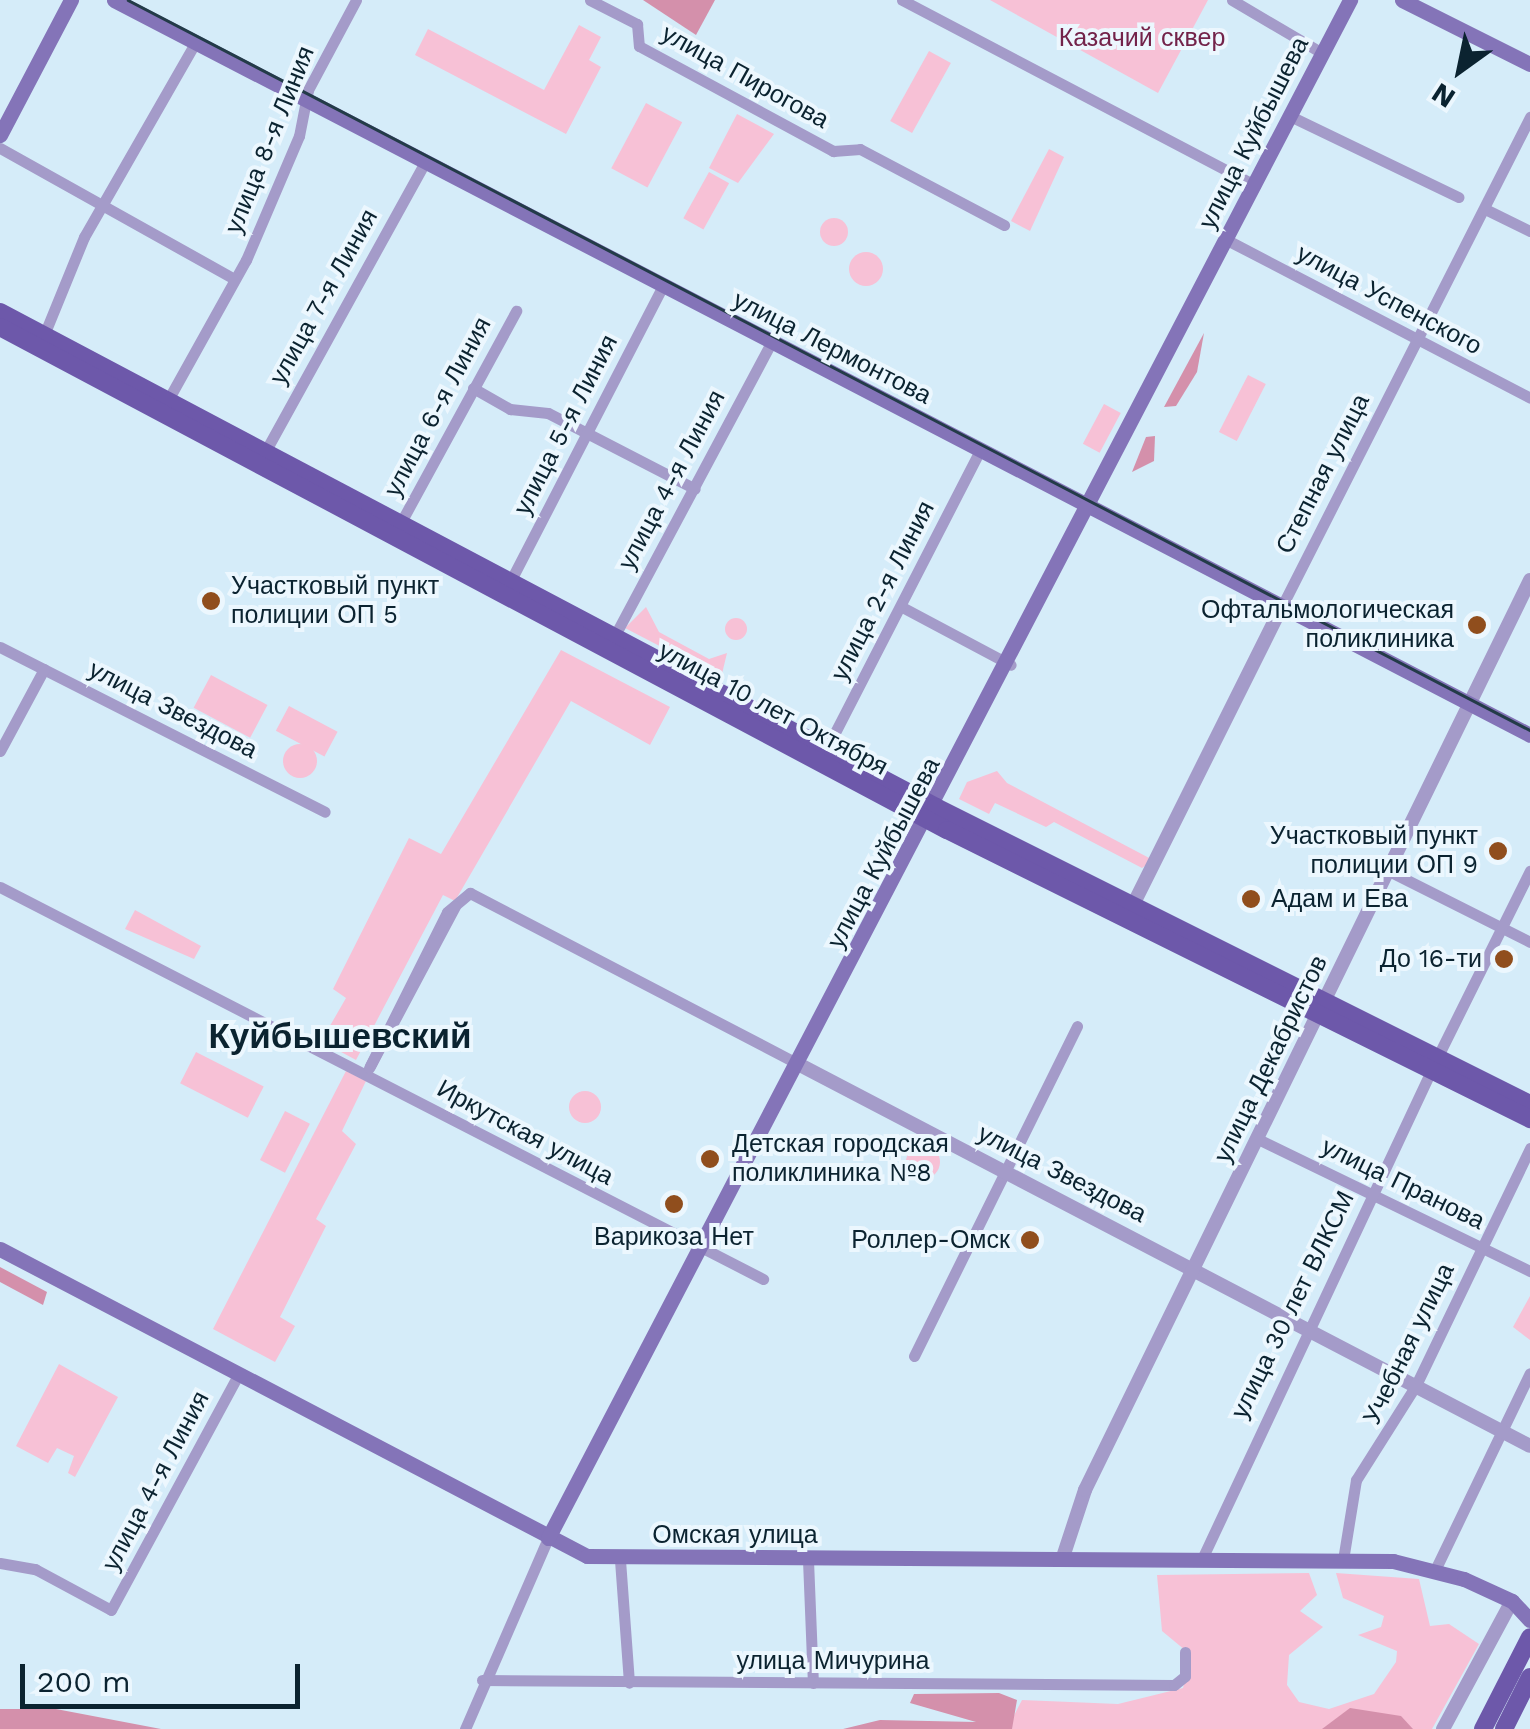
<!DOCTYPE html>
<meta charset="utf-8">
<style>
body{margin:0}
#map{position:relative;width:1530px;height:1729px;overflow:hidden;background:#d5ecf9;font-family:"Work Sans",sans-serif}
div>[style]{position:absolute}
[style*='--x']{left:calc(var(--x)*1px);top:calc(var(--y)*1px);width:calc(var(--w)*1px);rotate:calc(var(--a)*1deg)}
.green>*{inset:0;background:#f7c1d6;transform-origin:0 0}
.round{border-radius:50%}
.forest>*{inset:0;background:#d490ab}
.minor>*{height:11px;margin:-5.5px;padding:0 5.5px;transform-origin:5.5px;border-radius:5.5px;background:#a49bc9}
.tertiary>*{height:14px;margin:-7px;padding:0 7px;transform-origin:7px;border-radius:7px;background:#a49bc9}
.secondary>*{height:15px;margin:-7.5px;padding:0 7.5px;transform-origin:7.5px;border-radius:7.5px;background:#8474b8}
.primary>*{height:18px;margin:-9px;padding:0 9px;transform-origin:9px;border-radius:9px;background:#6d58aa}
.tram>*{height:2.5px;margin:-1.25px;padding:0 1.25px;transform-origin:1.25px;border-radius:1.25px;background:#233b48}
.dots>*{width:28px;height:28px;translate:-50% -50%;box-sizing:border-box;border:5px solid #ecf7fe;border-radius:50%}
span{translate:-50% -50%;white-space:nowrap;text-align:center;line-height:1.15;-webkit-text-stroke:8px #ecf7fe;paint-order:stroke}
.park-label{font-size:25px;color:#73234a}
.street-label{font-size:25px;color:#0b2330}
.poi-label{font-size:25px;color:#0b2330}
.left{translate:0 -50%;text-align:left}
.right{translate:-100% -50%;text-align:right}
.district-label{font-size:35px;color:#0b2330;font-weight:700}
.north{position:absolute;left:1410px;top:20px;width:100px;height:100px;-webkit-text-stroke:8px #ecf7fe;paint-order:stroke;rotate:213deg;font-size:28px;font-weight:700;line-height:40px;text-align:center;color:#0b2330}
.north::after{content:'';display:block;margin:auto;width:35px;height:45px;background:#0b2330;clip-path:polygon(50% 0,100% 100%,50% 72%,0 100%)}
.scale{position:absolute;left:20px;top:1664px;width:280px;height:45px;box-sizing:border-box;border:5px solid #0b2330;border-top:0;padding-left:12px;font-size:30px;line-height:35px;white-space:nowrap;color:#0b2330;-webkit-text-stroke:8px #ecf7fe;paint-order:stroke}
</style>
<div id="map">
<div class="green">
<div style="clip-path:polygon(990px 0,1208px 0,1158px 93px)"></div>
<div style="clip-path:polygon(579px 25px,601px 37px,589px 60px,601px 67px,566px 134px,415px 55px,428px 29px,544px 90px)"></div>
<div style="left:929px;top:51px;width:25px;height:80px;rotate:29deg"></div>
<div style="left:646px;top:103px;width:41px;height:74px;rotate:28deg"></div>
<div style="clip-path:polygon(737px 114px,774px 134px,738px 183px,709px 168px)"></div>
<div style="clip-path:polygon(1049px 149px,1064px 157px,1030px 231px,1011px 221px)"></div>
<div style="left:709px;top:172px;width:23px;height:53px;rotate:29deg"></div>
<div class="round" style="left:820px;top:218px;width:28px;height:28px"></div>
<div class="round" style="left:849px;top:252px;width:34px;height:34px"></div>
<div style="left:1248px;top:375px;width:20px;height:64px;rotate:27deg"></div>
<div style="left:1104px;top:404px;width:19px;height:45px;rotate:28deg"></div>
<div style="clip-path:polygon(646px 607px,659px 632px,709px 659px,727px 653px,721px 678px,625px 628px)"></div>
<div class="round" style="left:725px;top:618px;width:22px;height:22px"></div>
<div style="clip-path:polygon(561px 650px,670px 707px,650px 745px,571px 701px,455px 901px,443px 895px,356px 1060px,330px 1046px,327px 1031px,346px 998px,333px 989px,409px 838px,441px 854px)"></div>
<div style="left:211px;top:675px;width:64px;height:37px;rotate:28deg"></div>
<div style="left:289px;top:706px;width:55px;height:28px;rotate:28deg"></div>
<div class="round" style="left:283px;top:744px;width:34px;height:34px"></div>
<div style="clip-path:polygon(997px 771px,1007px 783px,1153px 860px,1142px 868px,1054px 822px,1046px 827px,995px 803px,989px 814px,959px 799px,967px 782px)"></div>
<div style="clip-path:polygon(135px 910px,201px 946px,194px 959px,125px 929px)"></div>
<div style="left:196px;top:1052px;width:76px;height:35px;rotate:27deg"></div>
<div style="clip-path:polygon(346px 1071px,366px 1081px,342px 1131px,356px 1144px,316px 1219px,326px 1226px,280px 1317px,295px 1326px,275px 1362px,213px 1329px)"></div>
<div class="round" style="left:569px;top:1091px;width:32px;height:32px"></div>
<div style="left:285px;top:1111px;width:28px;height:55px;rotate:27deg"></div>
<div class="round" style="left:906px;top:1145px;width:34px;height:34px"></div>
<div style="clip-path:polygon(1530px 1296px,1530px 1340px,1513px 1327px)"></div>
<div style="clip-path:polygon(59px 1364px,118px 1397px,75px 1477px,68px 1473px,74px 1456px,57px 1448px,48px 1463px,16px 1446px)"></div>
<div style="clip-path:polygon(1309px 1573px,1317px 1595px,1300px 1611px,1323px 1627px,1289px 1655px,1287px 1685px,1299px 1702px,1329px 1709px,1374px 1694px,1396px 1662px,1397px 1651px,1358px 1635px,1381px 1627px,1384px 1616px,1343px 1598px,1336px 1573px,1419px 1579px,1430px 1626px,1449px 1624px,1479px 1644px,1432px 1729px,1007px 1729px,1022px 1700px,1118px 1704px,1183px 1688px,1191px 1655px,1162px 1631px,1157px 1575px)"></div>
</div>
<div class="forest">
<div style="clip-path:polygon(643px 0,715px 0,696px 35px)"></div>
<div style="clip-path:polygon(1204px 333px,1197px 372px,1176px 406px,1164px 407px)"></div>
<div style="clip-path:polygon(1155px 436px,1154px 461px,1132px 472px,1146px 437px)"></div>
<div style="clip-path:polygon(0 1267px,47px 1292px,43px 1305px,0 1282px)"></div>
<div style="clip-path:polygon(999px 1693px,1017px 1700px,1012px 1729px,843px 1729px,880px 1720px,976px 1722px,910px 1703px,914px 1694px)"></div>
<div style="clip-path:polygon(1350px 1708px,1401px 1716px,1413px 1729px,1322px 1729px)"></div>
<div style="clip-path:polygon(0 1709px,56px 1709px,161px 1729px,0 1729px)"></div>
</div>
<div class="minor">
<div style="--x:590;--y:0;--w:53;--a:27.1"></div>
<div style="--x:637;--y:24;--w:22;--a:85"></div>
<div style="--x:639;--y:46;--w:221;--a:28.4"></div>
<div style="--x:833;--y:151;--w:27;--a:-4"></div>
<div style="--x:860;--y:149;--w:163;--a:27.8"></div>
<div style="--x:902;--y:0;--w:399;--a:27.7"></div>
<div style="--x:1232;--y:0;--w:104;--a:30.5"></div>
<div style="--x:1290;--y:116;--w:187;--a:25.7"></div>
<div style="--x:0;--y:148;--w:267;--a:29.2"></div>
<div style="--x:1485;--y:209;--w:50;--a:26.1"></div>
<div style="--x:1227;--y:240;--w:342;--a:27.5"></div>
<div style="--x:44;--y:335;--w:106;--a:-67.8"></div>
<div style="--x:84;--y:237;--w:224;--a:-60.2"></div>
<div style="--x:473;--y:388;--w:43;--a:29.6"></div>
<div style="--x:510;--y:409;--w:38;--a:6"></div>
<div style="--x:548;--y:413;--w:165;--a:27.3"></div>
<div style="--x:168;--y:400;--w:160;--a:-60.9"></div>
<div style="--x:246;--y:260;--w:135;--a:-66.9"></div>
<div style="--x:299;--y:136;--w:47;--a:-78.9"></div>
<div style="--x:308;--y:90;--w:102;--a:-61.9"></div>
<div style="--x:265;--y:452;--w:329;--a:-61.1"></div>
<div style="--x:400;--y:524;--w:243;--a:-61.4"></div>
<div style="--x:510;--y:582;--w:330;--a:-62.7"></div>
<div style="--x:902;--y:607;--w:123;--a:28"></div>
<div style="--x:1280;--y:610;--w:553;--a:-63.11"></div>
<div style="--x:614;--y:637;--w:331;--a:-61.9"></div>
<div style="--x:0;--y:647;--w:364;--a:26.9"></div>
<div style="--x:826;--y:750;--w:335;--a:-62.8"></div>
<div style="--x:0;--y:751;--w:93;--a:-61.8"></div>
<div style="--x:1389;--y:871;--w:158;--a:26.7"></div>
<div style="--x:0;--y:887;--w:858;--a:27.19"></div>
<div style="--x:1437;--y:1058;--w:209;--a:-63.6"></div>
<div style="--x:370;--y:1066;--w:172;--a:-63.4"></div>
<div style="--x:447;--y:912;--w:30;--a:-40"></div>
<div style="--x:470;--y:893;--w:372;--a:27.5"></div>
<div style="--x:369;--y:1068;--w:183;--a:-62"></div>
<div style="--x:1256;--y:1138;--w:305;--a:25.9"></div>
<div style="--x:914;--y:1356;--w:368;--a:-63.7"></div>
<div style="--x:620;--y:1560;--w:123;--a:85.8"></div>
<div style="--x:808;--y:1560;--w:123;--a:87.7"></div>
<div style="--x:1343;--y:1560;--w:81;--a:-80.8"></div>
<div style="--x:1356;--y:1480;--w:112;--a:-57.7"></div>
<div style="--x:1416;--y:1385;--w:263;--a:-64.3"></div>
<div style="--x:1201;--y:1561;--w:541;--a:-64.86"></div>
<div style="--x:0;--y:1563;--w:36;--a:10"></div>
<div style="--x:35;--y:1569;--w:86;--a:28.3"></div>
<div style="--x:111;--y:1610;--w:269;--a:-61.6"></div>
<div style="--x:1436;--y:1568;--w:216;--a:-64.3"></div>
<div style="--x:482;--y:1680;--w:692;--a:0.41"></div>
<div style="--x:1174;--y:1685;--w:14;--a:-39"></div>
<div style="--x:1185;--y:1676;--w:24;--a:-90"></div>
<div style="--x:465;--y:1729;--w:208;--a:-66.5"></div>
</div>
<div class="tertiary">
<div style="--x:1132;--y:907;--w:332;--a:-63.5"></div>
<div style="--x:800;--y:1065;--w:823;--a:27.56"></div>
<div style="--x:1062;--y:1560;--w:74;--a:-71.8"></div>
<div style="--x:1085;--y:1490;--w:1013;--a:-63.94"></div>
<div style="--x:1443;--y:1729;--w:145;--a:-61.7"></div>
</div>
<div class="secondary">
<div style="--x:114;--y:0;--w:1595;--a:27.43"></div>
<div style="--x:1402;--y:0;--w:143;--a:26.6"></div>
<div style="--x:0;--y:135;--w:153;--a:-62.3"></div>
<div style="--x:0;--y:1249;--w:662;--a:27.61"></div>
<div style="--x:587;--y:1556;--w:806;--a:0.36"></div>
<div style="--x:1393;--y:1561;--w:73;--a:14.2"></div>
<div style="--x:1464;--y:1579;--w:53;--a:24.6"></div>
<div style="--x:1512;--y:1601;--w:26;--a:47"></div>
<div style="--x:548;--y:1538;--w:1735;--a:-62.46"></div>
</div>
<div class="primary">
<div style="--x:0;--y:312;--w:1059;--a:27.87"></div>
<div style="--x:936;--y:807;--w:664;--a:26.57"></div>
<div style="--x:0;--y:327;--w:1072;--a:27.98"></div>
<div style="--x:947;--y:830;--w:651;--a:26.37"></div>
<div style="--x:1483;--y:1729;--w:103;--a:-62.9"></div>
<div style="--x:1504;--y:1729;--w:58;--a:-63.4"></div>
</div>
<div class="tram">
<div style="--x:128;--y:0;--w:1581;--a:27.51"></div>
</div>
<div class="dots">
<div style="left:211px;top:601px;background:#904e1d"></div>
<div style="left:1477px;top:625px;background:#904e1d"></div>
<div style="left:1498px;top:851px;background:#904e1d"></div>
<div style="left:1251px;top:899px;background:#904e1d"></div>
<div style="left:1504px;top:959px;background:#904e1d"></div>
<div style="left:710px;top:1159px;background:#904e1d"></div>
<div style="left:674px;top:1204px;background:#904e1d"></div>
<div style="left:1030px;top:1240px;background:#904e1d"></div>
</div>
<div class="park-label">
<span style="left:1142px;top:38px">Казачий сквер</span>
</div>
<div class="street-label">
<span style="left:745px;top:77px;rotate:29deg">улица Пирогова</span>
<span style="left:1254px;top:133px;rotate:-63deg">улица Куйбышева</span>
<span style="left:270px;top:140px;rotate:-68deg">улица 8-я Линия</span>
<span style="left:324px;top:297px;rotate:-61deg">улица 7-я Линия</span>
<span style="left:1389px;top:300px;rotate:28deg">улица Успенского</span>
<span style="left:832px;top:348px;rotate:27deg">улица Лермонтова</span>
<span style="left:438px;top:407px;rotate:-62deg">улица 6-я Линия</span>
<span style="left:566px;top:425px;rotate:-63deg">улица 5-я Линия</span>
<span style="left:1323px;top:474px;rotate:-63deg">Степная улица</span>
<span style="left:672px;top:480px;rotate:-62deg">улица 4-я Линия</span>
<span style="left:883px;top:591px;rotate:-63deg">улица 2-я Линия</span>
<span style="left:773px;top:709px;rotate:28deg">улица 10 лет Октября</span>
<span style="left:173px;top:710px;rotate:27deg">улица Звездова</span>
<span style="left:884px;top:853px;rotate:-62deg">улица Куйбышева</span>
<span style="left:1271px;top:1059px;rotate:-64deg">улица Декабристов</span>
<span style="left:525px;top:1133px;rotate:28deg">Иркутская улица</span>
<span style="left:1062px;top:1174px;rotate:27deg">улица Звездова</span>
<span style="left:1403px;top:1184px;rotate:26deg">улица Пранова</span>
<span style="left:1293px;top:1305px;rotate:-64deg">улица 30 лет ВЛКСМ</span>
<span style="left:1409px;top:1344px;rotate:-64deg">Учебная улица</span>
<span style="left:156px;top:1481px;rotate:-62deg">улица 4-я Линия</span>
<span style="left:735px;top:1535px">Омская улица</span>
<span style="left:833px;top:1661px">улица Мичурина</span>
</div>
<div class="poi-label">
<span class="left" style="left:231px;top:601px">Участковый пункт<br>полиции ОП 5</span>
<span class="right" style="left:1454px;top:625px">Офтальмологическая<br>поликлиника</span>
<span class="right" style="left:1478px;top:851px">Участковый пункт<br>полиции ОП 9</span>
<span class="left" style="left:1271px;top:899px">Адам и Ева</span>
<span class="right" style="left:1482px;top:959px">До 16-ти</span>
<span class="left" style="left:732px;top:1159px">Детская городская<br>поликлиника №8</span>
<span style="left:674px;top:1237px">Варикоза Нет</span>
<span class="right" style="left:1010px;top:1240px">Роллер-Омск</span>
</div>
<div class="district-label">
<span style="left:340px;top:1036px">Куйбышевский</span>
</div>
<div class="north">N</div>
<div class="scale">200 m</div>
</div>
